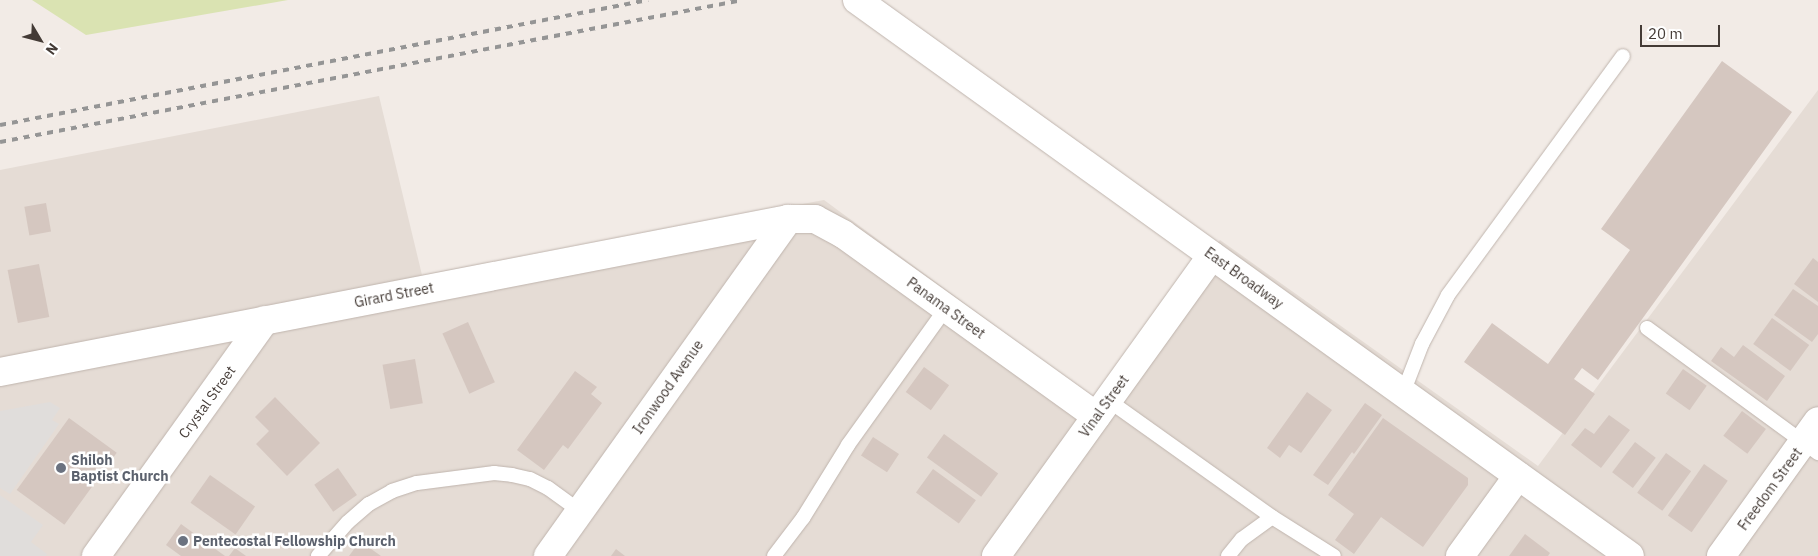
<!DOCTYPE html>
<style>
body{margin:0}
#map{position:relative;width:1818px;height:556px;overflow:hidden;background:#f2ebe6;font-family:"IBM Plex Sans",sans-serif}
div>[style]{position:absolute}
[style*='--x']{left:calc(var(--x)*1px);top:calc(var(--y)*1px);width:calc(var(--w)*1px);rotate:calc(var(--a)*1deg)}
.residential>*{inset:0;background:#e5dcd5}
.green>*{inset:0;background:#dae3b2}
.parking>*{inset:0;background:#e0dddb}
.building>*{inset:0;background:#d5c7c0;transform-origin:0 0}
.roads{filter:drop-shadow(0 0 1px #bfb4ad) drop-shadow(0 0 1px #bfb4ad)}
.service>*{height:14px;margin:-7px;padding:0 7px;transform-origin:7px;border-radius:7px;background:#fff}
.minor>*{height:28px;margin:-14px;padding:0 14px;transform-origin:14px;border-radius:14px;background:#fff}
.tertiary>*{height:28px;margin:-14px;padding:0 14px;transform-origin:14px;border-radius:14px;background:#fff}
.rail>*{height:4px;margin-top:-2px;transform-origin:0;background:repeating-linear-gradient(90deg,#959595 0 6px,transparent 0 12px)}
.dots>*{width:14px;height:14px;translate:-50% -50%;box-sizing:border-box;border:2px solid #fff;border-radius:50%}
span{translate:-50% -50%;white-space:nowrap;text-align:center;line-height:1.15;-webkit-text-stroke:5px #fff;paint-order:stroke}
.street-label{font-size:14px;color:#443b36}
.worship-label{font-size:14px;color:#5b616d;font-weight:700}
.left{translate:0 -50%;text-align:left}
.north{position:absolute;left:15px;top:15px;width:50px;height:50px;-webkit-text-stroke:4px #fff;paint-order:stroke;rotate:127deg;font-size:14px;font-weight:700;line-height:20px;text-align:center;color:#443b36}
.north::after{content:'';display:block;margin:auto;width:18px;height:22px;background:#443b36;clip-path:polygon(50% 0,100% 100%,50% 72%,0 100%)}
.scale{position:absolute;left:1640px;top:25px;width:80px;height:22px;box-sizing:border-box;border:2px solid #443b36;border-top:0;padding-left:6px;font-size:15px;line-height:18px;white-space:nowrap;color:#443b36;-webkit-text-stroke:4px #fff;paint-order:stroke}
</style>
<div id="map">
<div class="residential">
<div style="clip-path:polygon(1818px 90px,1818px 556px,0 556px,0 170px,379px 96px,422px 275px,824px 200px,1092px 397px,1220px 240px,1538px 466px)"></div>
</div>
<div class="green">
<div style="clip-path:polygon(32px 0,288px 0,86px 35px)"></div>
</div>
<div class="parking">
<div style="clip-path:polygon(50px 402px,60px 408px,52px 420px,59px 424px,10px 494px,0 488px,0 411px)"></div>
<div style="clip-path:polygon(0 495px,43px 525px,31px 542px,47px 554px,46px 556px,0 556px)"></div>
</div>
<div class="building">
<div style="clip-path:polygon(1722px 61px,1792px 112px,1598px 380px,1582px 368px,1574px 379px,1595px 394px,1565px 435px,1464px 362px,1492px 323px,1548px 364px,1630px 250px,1601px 229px)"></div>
<div style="left:46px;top:203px;width:29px;height:22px;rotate:80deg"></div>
<div style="clip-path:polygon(1813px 258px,1818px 262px,1818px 302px,1794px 284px)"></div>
<div style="left:39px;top:264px;width:54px;height:32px;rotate:79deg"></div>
<div style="clip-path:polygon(1793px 289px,1818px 306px,1818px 334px,1812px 342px,1774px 315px)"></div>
<div style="left:1772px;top:318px;width:46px;height:32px;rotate:36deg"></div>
<div style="left:468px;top:322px;width:66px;height:28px;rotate:66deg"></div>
<div style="clip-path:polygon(1743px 345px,1785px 376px,1767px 401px,1711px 361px,1721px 347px,1734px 357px)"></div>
<div style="left:415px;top:359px;width:45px;height:33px;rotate:80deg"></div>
<div style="left:924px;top:367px;width:31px;height:31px;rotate:36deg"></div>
<div style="left:1683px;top:369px;width:29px;height:30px;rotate:35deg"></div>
<div style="clip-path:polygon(575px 371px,597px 387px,591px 394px,602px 403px,568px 449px,563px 445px,544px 470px,517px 450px)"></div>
<div style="clip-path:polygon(1307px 392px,1332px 410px,1301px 453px,1289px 445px,1280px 458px,1267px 448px)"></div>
<div style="clip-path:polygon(275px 397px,320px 443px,287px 476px,256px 444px,269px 431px,255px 417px)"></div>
<div style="clip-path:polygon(1365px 403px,1382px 415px,1354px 454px,1352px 452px,1328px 485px,1313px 475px)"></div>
<div style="left:1742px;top:411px;width:30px;height:31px;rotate:37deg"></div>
<div style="clip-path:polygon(1609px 415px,1630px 430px,1601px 468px,1571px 445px,1585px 428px,1594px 434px)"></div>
<div style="left:69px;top:418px;width:59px;height:89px;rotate:36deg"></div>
<div style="clip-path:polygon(1383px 418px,1468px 478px,1468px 485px,1423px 547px,1381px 517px,1354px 554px,1335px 540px,1354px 514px,1328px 495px)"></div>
<div style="left:944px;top:434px;width:67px;height:29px;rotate:36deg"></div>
<div style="left:873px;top:437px;width:31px;height:22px;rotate:33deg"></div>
<div style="left:1635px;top:442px;width:26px;height:38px;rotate:37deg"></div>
<div style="left:1666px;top:453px;width:31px;height:49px;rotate:36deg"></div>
<div style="left:1704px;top:464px;width:29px;height:63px;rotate:35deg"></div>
<div style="left:338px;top:468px;width:33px;height:29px;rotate:55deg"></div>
<div style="left:933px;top:469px;width:53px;height:29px;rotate:36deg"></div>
<div style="left:210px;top:475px;width:55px;height:34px;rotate:35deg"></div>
<div style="clip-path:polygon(181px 524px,225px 556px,181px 556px,166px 545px)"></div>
<div style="clip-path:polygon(1525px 534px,1550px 553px,1548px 556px,1509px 556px)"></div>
<div style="clip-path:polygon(360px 541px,381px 556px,349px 556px)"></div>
<div style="clip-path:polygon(235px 548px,246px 556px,229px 556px)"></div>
<div style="clip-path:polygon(616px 549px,625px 556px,611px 556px)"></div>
</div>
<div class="roads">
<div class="service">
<div style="--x:1647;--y:328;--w:212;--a:36.2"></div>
<div style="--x:1403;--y:393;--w:53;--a:-68.8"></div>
<div style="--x:1422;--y:344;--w:55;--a:-62"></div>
<div style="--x:1448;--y:295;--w:296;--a:-53.8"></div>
<div style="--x:1108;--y:400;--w:201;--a:35.5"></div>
<div style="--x:1272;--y:517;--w:73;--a:32.2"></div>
<div style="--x:318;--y:556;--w:45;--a:-48.6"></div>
<div style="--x:348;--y:522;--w:28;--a:-41"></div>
<div style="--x:369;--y:504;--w:26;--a:-29"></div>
<div style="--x:392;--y:491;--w:26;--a:-18"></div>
<div style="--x:417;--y:483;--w:78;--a:-7.4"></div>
<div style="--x:494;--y:473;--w:18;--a:6"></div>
<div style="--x:512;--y:475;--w:18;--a:13"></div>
<div style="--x:530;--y:479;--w:20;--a:27"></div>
<div style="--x:548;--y:488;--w:39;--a:36"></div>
<div style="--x:774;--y:556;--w:48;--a:-52.7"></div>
<div style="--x:803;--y:518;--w:86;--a:-58.3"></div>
<div style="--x:848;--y:445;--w:168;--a:-54.4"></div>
<div style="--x:1228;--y:556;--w:22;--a:-51"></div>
<div style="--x:1242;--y:539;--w:37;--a:-36"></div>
</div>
<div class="minor">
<div style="--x:0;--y:372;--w:803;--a:-10.99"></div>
<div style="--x:788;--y:219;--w:27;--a:0"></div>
<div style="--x:815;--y:219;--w:32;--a:28"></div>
<div style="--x:843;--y:234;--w:312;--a:35.7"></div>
<div style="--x:96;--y:556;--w:290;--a:-54.4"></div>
<div style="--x:548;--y:556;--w:414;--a:-54.5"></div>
<div style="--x:996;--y:556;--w:370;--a:-54.3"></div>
<div style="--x:1460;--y:556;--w:99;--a:-54.1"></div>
<div style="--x:1721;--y:556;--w:166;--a:-54.3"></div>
</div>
<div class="tertiary">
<div style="--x:857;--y:0;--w:952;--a:35.73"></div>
</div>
</div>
<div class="rail">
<div style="--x:0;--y:125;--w:660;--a:-10.92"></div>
<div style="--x:0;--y:142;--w:756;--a:-10.82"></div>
</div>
<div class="dots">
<div style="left:61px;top:468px;background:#6b7280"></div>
<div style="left:183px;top:541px;background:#6b7280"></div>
</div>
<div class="street-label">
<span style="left:1244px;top:278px;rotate:36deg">East Broadway</span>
<span style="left:394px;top:295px;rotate:-11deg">Girard Street</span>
<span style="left:946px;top:308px;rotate:36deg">Panama Street</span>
<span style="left:668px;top:387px;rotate:-55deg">Ironwood Avenue</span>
<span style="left:207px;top:402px;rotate:-54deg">Crystal Street</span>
<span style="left:1104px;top:406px;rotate:-54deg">Vinal Street</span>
<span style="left:1770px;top:489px;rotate:-54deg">Freedom Street</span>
</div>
<div class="worship-label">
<span class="left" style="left:71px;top:468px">Shiloh<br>Baptist Church</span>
<span class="left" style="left:193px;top:541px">Pentecostal Fellowship Church</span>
</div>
<div class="north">N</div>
<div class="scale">20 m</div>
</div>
